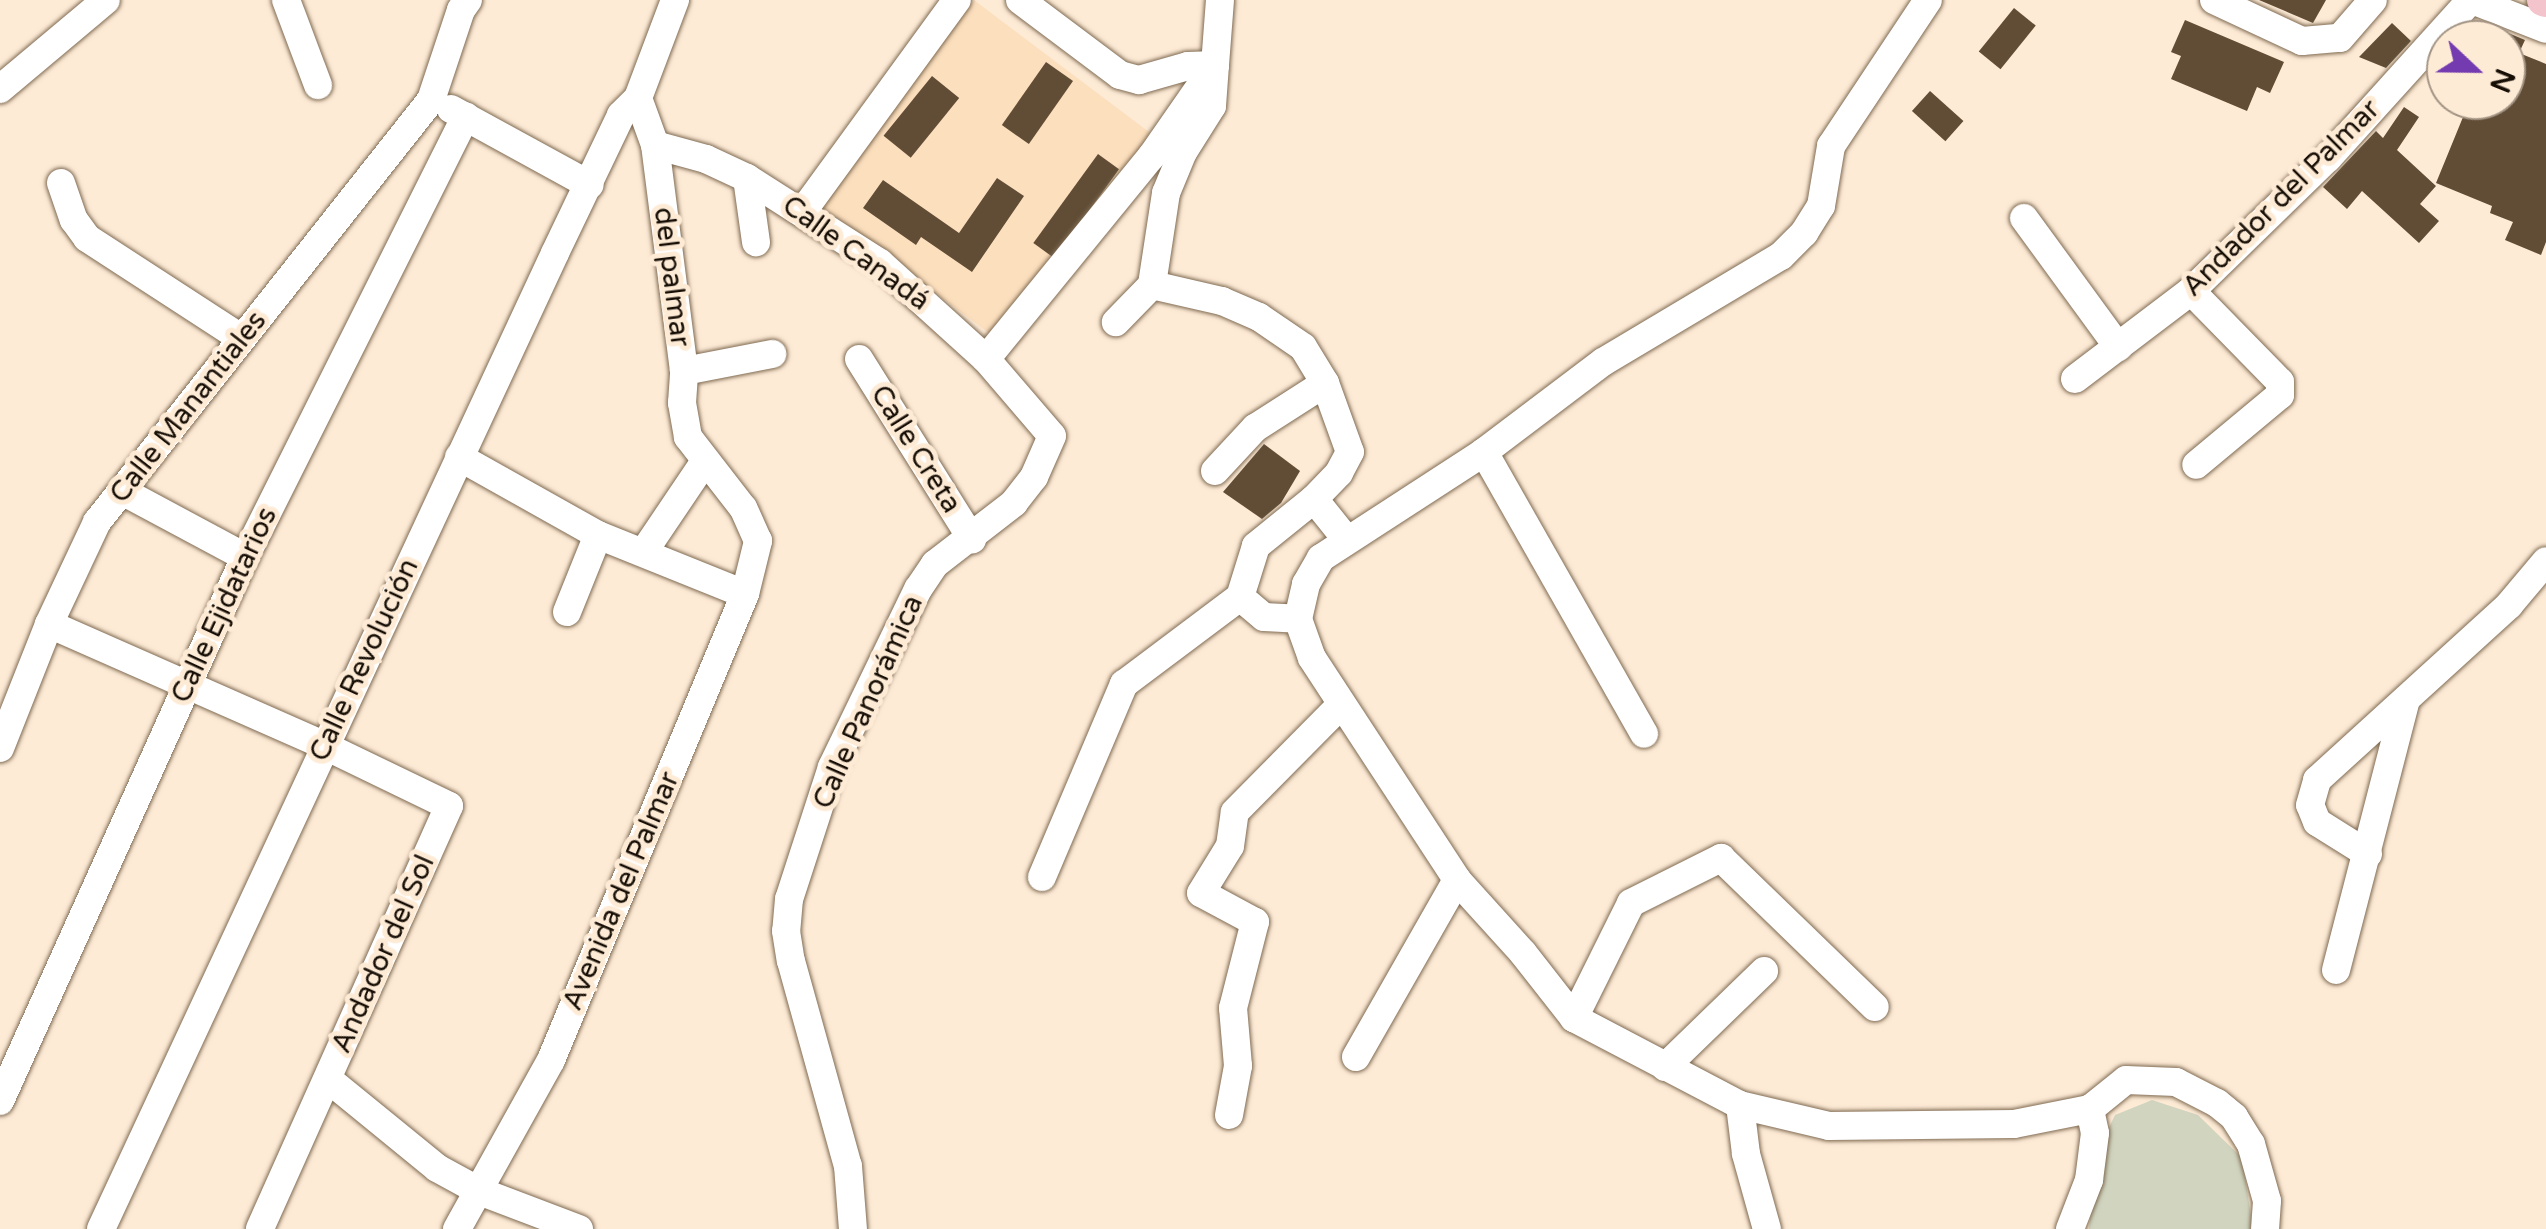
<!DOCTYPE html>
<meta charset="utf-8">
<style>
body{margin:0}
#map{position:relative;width:2546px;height:1229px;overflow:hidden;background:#feebd6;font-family:"Varela Round",sans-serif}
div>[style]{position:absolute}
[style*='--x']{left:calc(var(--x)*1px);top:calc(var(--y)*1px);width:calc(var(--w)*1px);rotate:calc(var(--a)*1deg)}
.built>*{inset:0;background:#fcdfbd;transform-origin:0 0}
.green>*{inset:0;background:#d1d5bf}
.building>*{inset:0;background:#614d36;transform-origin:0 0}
.roads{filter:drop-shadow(0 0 2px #7f6a52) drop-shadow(0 0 2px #7f6a52)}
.minor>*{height:28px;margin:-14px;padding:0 14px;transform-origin:14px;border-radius:14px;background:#fff}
.major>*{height:32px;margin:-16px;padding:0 16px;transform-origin:16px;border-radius:16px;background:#f4c4cc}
span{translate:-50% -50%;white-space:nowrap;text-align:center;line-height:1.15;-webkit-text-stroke:10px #feebd6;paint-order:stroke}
.street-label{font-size:28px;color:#170f06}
.north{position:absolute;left:2426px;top:20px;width:100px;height:100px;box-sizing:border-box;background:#feebd6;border:2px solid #a29383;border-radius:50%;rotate:112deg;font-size:28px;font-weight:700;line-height:40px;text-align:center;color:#170f06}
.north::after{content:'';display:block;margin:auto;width:35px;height:45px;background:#743ab0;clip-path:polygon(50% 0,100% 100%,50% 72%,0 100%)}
</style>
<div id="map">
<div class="built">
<div style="left:974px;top:0;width:230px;height:257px;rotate:37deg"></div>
</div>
<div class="green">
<div style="clip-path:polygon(2152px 1100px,2198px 1115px,2242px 1158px,2253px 1229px,2089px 1229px,2097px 1153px,2115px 1115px)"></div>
</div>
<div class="building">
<div style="clip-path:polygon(2259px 0,2326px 0,2313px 23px)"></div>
<div style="left:2014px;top:8px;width:28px;height:56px;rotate:39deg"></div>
<div style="clip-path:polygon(2185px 20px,2284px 62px,2270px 93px,2257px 87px,2247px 111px,2171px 79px,2181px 56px,2171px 52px)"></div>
<div style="clip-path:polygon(2392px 23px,2411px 41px,2386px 68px,2359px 57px)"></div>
<div style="clip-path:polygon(2506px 32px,2525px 40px,2519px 53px,2546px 64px,2546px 242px,2541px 255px,2505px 240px,2513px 222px,2490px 213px,2492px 206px,2436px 183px,2470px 100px,2506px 100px)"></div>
<div style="left:1046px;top:62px;width:33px;height:77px;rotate:35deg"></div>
<div style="left:932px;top:76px;width:35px;height:77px;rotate:39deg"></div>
<div style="left:1930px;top:91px;width:45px;height:27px;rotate:42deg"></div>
<div style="clip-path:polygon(2404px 107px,2419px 117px,2397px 150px,2436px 186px,2420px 204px,2439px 221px,2419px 243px,2362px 191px,2347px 209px,2323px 187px,2376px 131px,2383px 138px)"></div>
<div style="left:1098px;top:154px;width:26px;height:110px;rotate:36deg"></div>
<div style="clip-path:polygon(997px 178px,1024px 196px,972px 272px,921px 237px,916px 245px,863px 208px,883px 180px,959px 233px)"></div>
<div style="clip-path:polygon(1264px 444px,1300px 471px,1281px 503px,1262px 519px,1223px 492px)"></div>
</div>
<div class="roads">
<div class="minor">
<div style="--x:286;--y:0;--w:91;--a:69.4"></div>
<div style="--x:1020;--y:0;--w:125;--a:36.9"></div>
<div style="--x:1120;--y:75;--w:20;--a:15"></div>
<div style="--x:1139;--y:80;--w:51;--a:-15.9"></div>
<div style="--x:1188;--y:66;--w:27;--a:-2"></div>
<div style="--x:1215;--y:65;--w:41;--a:94.2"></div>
<div style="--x:1212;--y:106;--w:54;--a:122.2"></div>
<div style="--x:1183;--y:152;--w:44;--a:112.5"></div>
<div style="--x:1166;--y:193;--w:93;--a:98.7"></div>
<div style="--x:1152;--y:285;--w:52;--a:134.2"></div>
<div style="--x:2214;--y:0;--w:97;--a:25"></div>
<div style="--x:2302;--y:41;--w:38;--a:-5"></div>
<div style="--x:2340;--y:38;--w:50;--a:-49"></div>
<div style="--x:2472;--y:0;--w:79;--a:21.4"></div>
<div style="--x:0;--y:89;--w:138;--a:-40"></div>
<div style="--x:451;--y:109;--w:158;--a:28.7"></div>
<div style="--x:655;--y:145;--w:53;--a:15.4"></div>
<div style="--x:706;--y:159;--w:45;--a:24.9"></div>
<div style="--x:747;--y:178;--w:158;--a:32.6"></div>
<div style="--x:880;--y:263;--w:143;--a:42.2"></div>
<div style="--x:986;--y:359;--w:101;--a:49.4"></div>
<div style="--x:1052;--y:436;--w:45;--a:113.7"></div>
<div style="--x:1034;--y:477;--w:33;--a:128"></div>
<div style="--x:1014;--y:503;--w:100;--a:142.3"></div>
<div style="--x:935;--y:564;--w:30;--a:124"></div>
<div style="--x:918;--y:589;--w:198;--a:115.8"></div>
<div style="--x:832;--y:767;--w:139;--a:108"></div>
<div style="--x:789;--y:899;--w:32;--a:95"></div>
<div style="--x:786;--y:931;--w:30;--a:81"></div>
<div style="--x:791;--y:961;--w:213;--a:74.5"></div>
<div style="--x:848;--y:1166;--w:63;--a:85.5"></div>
<div style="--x:747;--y:178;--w:65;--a:82"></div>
<div style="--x:61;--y:183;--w:39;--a:71"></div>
<div style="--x:74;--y:220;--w:22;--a:54"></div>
<div style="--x:87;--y:238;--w:184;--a:33"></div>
<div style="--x:803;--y:211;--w:261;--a:-53.9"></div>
<div style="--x:2024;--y:218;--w:160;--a:53.9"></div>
<div style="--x:1152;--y:285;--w:72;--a:12.9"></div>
<div style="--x:1222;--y:301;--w:40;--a:23.4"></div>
<div style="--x:1259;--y:317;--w:53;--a:34.3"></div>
<div style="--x:1303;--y:347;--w:42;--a:58.6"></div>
<div style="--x:1325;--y:383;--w:73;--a:70.1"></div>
<div style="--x:1350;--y:452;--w:24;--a:118"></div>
<div style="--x:1339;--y:473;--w:36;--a:134"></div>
<div style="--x:1314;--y:499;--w:75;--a:141"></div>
<div style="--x:1256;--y:546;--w:53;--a:107.4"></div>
<div style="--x:1240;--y:597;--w:31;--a:40"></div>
<div style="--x:1264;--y:617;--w:34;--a:3"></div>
<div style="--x:2191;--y:291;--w:127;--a:45.6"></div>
<div style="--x:2280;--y:382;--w:13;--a:90"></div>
<div style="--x:2280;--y:395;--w:109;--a:140.2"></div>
<div style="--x:859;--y:359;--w:213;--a:57.9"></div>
<div style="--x:986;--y:359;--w:261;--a:-50.8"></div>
<div style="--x:1151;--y:157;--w:112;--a:-55.2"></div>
<div style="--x:1215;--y:65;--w:65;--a:-85.6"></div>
<div style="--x:684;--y:371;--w:90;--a:-10.9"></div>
<div style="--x:2075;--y:379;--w:146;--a:-37.2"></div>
<div style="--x:2191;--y:291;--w:191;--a:-44.2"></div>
<div style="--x:2328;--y:158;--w:213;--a:-47.9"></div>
<div style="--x:1484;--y:452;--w:324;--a:60.4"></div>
<div style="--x:459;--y:457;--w:159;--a:29.3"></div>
<div style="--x:598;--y:535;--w:158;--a:21.9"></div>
<div style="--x:1215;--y:471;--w:59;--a:-47.1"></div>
<div style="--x:1255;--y:428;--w:83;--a:-32.7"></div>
<div style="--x:122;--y:491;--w:140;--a:28.2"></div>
<div style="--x:1314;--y:499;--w:51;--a:51.3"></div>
<div style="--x:645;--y:550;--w:107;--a:-56"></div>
<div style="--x:567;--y:612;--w:83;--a:-68.1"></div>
<div style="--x:1298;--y:619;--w:41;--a:70.3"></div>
<div style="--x:1312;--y:658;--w:265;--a:56.8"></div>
<div style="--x:1457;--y:880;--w:98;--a:47.9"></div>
<div style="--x:1523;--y:953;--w:83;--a:51.9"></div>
<div style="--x:1574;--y:1018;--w:187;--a:27.7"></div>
<div style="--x:1740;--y:1105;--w:91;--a:13.3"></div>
<div style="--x:1829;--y:1126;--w:185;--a:-0.6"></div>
<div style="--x:2014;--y:1124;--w:77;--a:-11.2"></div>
<div style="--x:2090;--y:1109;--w:46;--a:-38.9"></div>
<div style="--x:2126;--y:1080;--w:50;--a:2.3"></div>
<div style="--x:2176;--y:1082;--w:46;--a:27.1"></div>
<div style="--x:2217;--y:1103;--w:22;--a:39"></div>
<div style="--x:2234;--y:1117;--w:32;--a:58"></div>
<div style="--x:2251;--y:1144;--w:59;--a:74.3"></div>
<div style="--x:2267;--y:1201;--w:28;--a:94"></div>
<div style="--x:1298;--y:619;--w:36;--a:-77"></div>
<div style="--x:1306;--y:584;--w:30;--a:-60"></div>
<div style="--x:1321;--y:558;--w:194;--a:-33"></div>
<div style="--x:1484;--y:452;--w:149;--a:-37.1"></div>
<div style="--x:1603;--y:362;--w:207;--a:-30.8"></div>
<div style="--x:1781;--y:256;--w:33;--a:-45"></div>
<div style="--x:1804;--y:233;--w:32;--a:-58"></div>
<div style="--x:1821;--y:206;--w:61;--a:-80.5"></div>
<div style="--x:1831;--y:146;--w:175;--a:-56.4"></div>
<div style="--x:49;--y:624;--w:300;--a:23.8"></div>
<div style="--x:323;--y:745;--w:140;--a:25.8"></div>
<div style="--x:449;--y:806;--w:463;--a:114.1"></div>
<div style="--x:0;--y:748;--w:133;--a:-68.4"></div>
<div style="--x:49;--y:624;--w:113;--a:-64.8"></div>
<div style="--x:97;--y:522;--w:538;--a:-51.64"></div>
<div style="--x:431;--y:100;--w:95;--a:-71.6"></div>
<div style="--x:461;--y:10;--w:12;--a:-55"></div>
<div style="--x:2368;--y:854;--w:60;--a:-147.9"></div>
<div style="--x:2317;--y:822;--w:18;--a:-112"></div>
<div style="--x:2310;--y:805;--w:26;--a:-74"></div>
<div style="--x:2317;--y:780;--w:260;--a:-42.3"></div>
<div style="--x:2509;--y:605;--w:57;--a:-49.9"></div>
<div style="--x:1042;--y:877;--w:210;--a:-67"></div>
<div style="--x:1124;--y:684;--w:145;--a:-36.9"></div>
<div style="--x:2336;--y:970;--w:279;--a:-75.5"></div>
<div style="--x:1574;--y:1018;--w:128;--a:-63.6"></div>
<div style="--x:1631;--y:903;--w:101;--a:-26.6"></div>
<div style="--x:1721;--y:858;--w:214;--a:44.1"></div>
<div style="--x:1356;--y:1057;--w:204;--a:-60.3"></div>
<div style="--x:1665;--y:1067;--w:138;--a:-44.1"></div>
<div style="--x:328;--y:1079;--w:141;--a:39.2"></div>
<div style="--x:437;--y:1168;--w:48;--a:28.7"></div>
<div style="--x:479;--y:1191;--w:107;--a:20.8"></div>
<div style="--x:0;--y:1101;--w:597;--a:-65.75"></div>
<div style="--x:245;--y:557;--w:493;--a:-63.4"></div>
<div style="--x:1740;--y:1105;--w:49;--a:83"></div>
<div style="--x:1746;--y:1154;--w:78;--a:74.4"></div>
<div style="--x:1229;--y:1115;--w:50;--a:-79.6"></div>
<div style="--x:1238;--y:1066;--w:58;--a:-94.9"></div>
<div style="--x:1233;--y:1008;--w:89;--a:-75.7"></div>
<div style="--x:1255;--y:922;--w:61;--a:-151.8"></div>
<div style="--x:1201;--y:893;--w:55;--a:-58.3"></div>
<div style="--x:1230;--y:846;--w:34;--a:-82"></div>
<div style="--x:1235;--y:812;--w:151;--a:-45.3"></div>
<div style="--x:101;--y:1229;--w:1076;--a:-65.05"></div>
<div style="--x:555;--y:253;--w:153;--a:-64.4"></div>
<div style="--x:621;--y:115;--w:24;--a:-45"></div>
<div style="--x:457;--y:1229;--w:193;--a:-60.9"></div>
<div style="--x:551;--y:1060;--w:505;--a:-67.4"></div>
<div style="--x:745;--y:594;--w:55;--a:-76.2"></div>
<div style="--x:758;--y:541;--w:36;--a:-114"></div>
<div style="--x:743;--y:508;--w:90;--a:-127.8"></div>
<div style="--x:688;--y:437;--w:35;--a:-100"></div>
<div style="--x:682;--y:403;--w:32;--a:-86"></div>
<div style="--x:684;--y:371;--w:228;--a:-97.3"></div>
<div style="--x:655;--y:145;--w:50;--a:-109.9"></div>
<div style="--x:638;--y:98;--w:105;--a:-69.3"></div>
<div style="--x:2070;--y:1229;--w:53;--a:-68.8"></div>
<div style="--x:2089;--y:1180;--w:47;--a:-82.7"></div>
<div style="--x:2095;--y:1133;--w:25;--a:-102"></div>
</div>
<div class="major">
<div style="--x:2543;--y:0;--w:3;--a:18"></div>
</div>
</div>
<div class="street-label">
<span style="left:2281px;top:198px;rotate:-45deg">Andador del Palmar</span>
<span style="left:856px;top:253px;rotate:36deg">Calle Canadá</span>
<span style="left:672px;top:277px;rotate:83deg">del palmar</span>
<span style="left:188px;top:407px;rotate:-52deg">Calle Manantiales</span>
<span style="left:916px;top:449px;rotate:58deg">Calle Creta</span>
<span style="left:224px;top:605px;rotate:-65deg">Calle Ejidatarios</span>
<span style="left:364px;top:660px;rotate:-65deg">Calle Revolución</span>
<span style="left:868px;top:702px;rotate:-66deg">Calle Panorámica</span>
<span style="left:621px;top:891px;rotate:-67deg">Avenida del Palmar</span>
<span style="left:383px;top:954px;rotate:-66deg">Andador del Sol</span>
</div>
<div class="north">N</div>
</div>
